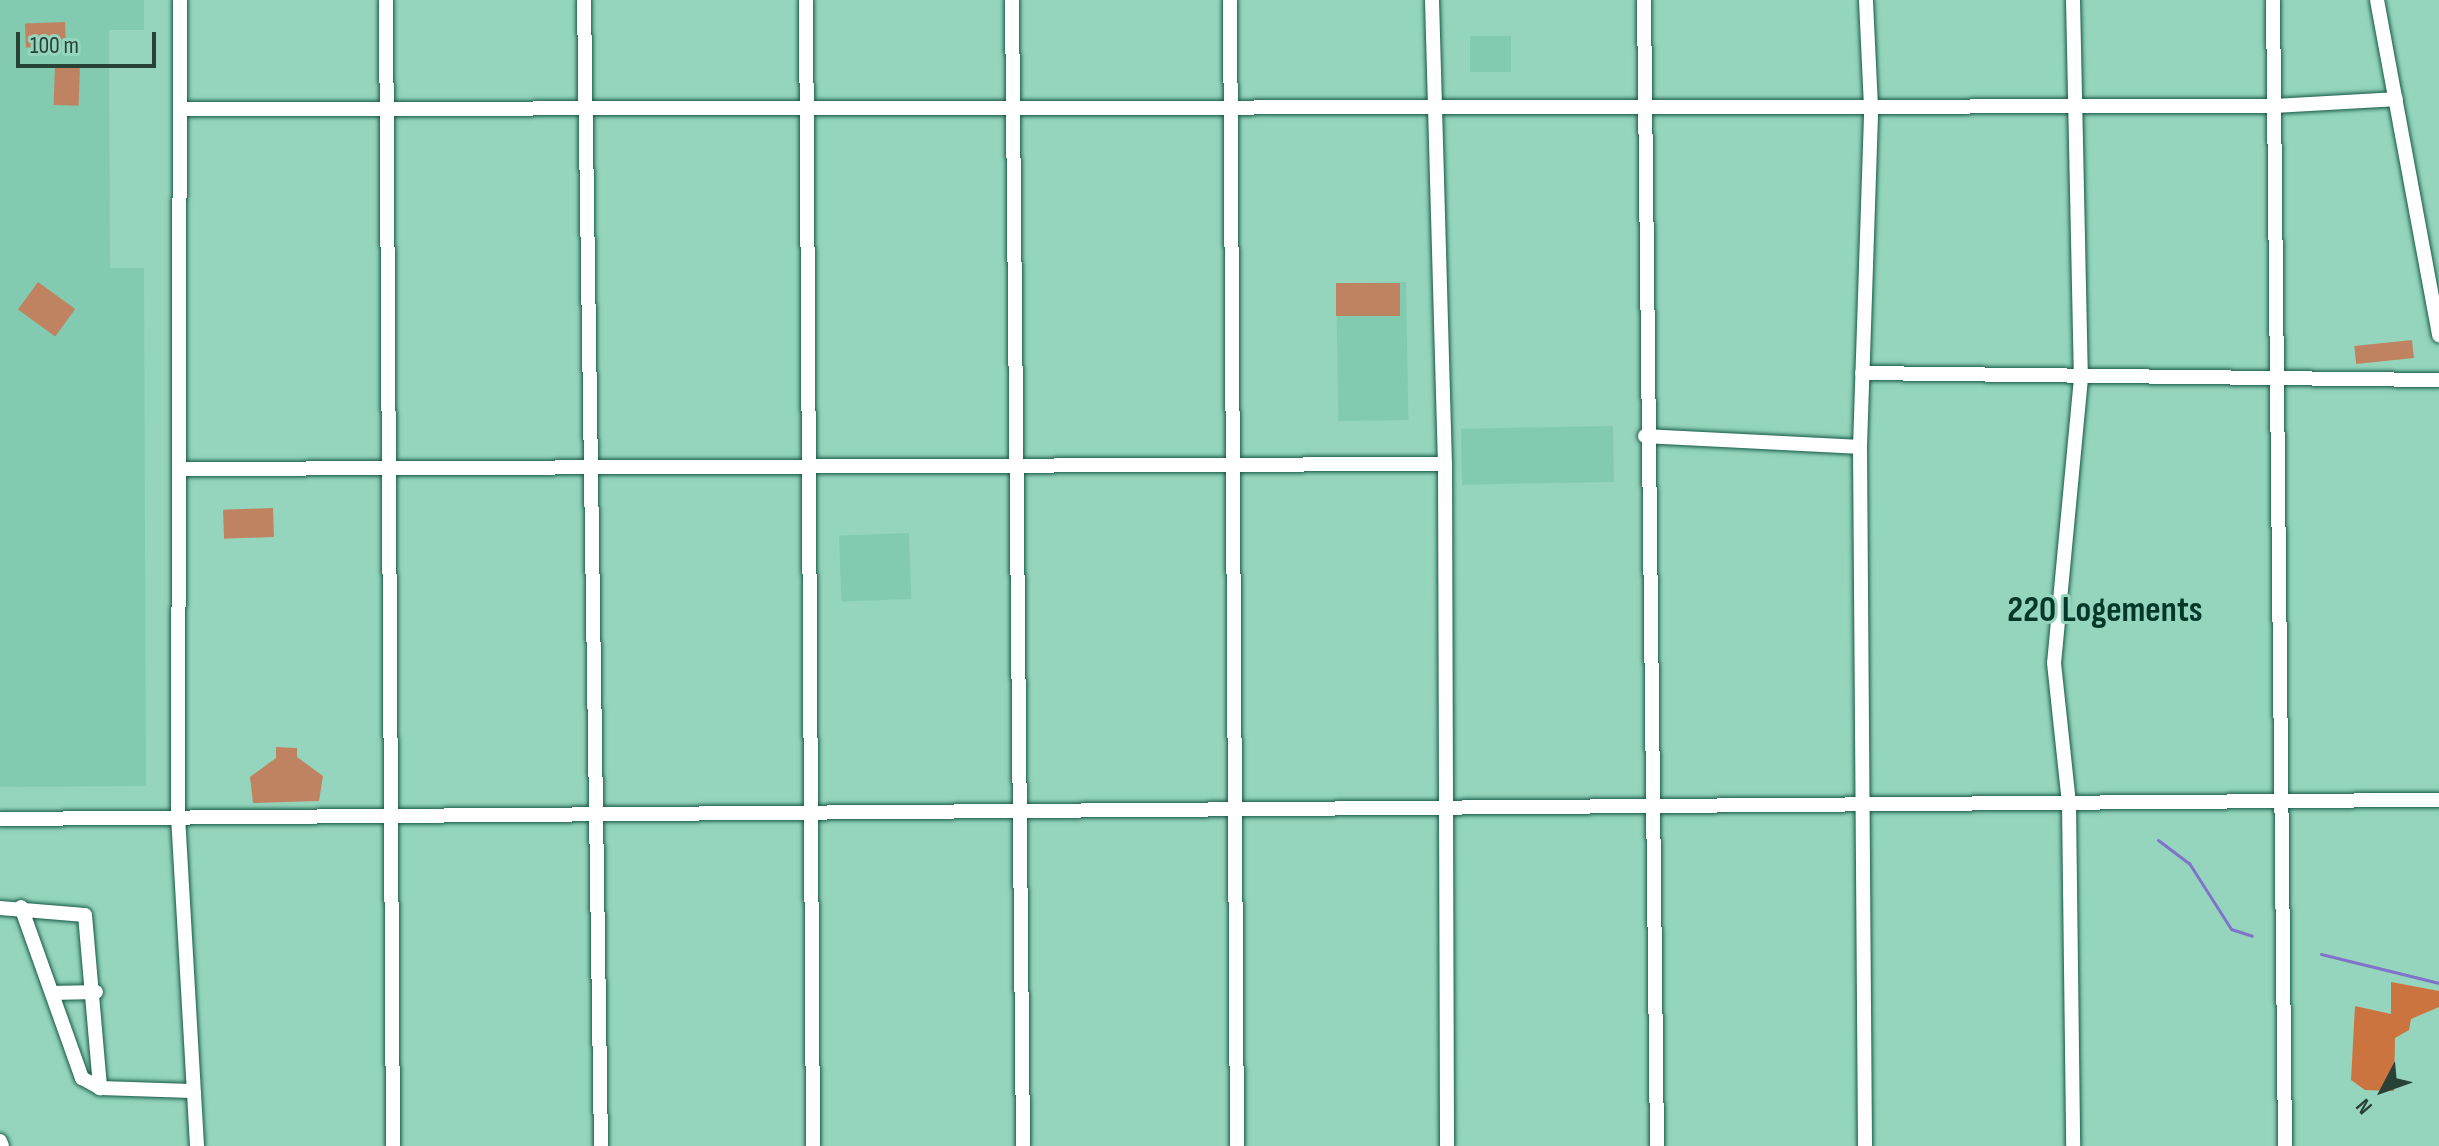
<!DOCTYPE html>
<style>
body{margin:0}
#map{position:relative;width:2439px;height:1146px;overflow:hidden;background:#95d5bd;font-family:"Sofia Sans Condensed",sans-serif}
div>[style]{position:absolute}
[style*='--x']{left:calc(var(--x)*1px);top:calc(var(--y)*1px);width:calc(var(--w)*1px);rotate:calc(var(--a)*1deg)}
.built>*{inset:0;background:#82cbb1;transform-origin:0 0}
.green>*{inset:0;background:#c08361;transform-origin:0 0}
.forest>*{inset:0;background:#cc743f}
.stream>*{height:3px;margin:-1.5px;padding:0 1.5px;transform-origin:1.5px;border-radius:1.5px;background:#8173ca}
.roads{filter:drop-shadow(0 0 2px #165946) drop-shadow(0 0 2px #165946)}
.minor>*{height:14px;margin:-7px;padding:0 7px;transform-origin:7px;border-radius:7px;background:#fff}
span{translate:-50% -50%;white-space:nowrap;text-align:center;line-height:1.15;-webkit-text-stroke:6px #95d5bd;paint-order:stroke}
.district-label{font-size:36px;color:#04392a;font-weight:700}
.north{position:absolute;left:2343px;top:1050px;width:80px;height:80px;-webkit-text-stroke:6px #95d5bd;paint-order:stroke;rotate:229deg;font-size:22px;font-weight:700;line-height:32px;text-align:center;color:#284238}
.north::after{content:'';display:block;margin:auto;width:28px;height:36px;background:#284238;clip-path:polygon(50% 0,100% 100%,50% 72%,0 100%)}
.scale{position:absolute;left:16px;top:32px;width:140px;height:36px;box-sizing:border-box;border:4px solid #284238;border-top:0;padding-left:10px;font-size:24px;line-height:28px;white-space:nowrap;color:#284238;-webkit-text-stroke:6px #95d5bd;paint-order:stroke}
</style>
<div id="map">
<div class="built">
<div style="clip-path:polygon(0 0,144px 0,144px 30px,109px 30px,110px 268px,144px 268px,146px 786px,0 787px)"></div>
<div style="left:1511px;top:36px;width:36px;height:41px;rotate:90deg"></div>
<div style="left:1406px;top:282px;width:138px;height:70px;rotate:89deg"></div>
<div style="left:1613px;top:426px;width:56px;height:152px;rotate:89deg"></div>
<div style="left:909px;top:533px;width:66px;height:70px;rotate:88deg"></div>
</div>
<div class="green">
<div style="left:65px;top:22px;width:24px;height:40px;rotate:88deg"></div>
<div style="left:55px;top:65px;width:25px;height:40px;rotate:2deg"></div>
<div style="left:38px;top:282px;width:46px;height:34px;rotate:36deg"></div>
<div style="left:1336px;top:283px;width:64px;height:33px"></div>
<div style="left:2412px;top:340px;width:18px;height:58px;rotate:84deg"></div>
<div style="left:273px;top:508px;width:29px;height:50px;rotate:88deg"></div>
<div style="clip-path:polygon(276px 747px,297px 748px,297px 757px,323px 776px,319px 801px,253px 803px,250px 777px,276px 758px)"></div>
</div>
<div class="forest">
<div style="clip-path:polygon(2391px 982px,2439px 991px,2439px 1007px,2411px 1019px,2409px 1030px,2395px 1038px,2394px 1091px,2365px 1090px,2351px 1080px,2355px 1006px,2391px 1014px)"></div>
</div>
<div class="stream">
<div style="--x:2158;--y:840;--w:39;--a:37"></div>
<div style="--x:2189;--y:863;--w:78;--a:57.5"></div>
<div style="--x:2231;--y:929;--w:22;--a:18"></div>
<div style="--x:2321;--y:954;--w:122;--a:13.8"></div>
</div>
<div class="roads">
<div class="minor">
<div style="--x:180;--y:0;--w:816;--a:90.14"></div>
<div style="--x:178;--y:816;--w:331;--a:86.7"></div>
<div style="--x:386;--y:0;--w:1146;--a:89.65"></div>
<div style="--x:584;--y:0;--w:1146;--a:89.15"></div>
<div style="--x:806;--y:0;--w:1146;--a:89.65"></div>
<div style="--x:1012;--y:0;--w:1146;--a:89.45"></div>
<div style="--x:1230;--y:0;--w:1146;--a:89.65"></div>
<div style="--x:1432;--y:0;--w:464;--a:88.4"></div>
<div style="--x:1445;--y:464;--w:682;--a:89.83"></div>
<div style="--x:1644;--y:0;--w:1146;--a:89.35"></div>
<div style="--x:2073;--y:0;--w:378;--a:88.8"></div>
<div style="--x:2081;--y:378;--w:286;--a:95.4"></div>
<div style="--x:2054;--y:663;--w:141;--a:83.9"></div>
<div style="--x:2069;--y:803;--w:343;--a:89.3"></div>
<div style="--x:2273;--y:0;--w:1146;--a:89.4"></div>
<div style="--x:2377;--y:0;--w:341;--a:79.5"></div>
<div style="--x:185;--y:109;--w:2087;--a:-0.08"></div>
<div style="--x:2272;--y:106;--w:124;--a:-3.2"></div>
<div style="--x:1862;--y:373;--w:577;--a:0.7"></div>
<div style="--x:1645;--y:436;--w:215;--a:2.9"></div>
<div style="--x:184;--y:469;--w:1261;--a:-0.23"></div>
<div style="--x:0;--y:819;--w:2439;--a:-0.45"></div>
<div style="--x:21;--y:907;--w:182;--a:70.4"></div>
<div style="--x:82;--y:1078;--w:21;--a:29"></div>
<div style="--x:100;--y:1088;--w:92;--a:1.9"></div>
<div style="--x:0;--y:908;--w:85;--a:4.7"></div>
<div style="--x:85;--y:915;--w:174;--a:85"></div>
<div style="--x:52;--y:993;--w:44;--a:-1.3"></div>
<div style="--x:0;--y:1141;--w:5;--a:68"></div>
<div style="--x:1865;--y:1146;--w:699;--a:-90.41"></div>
<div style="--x:1860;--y:447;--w:340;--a:-88.1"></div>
<div style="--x:1871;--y:107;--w:107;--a:-92.7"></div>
</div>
</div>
<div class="district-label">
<span style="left:2105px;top:611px">220 Logements</span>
</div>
<div class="north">N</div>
<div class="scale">100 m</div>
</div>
